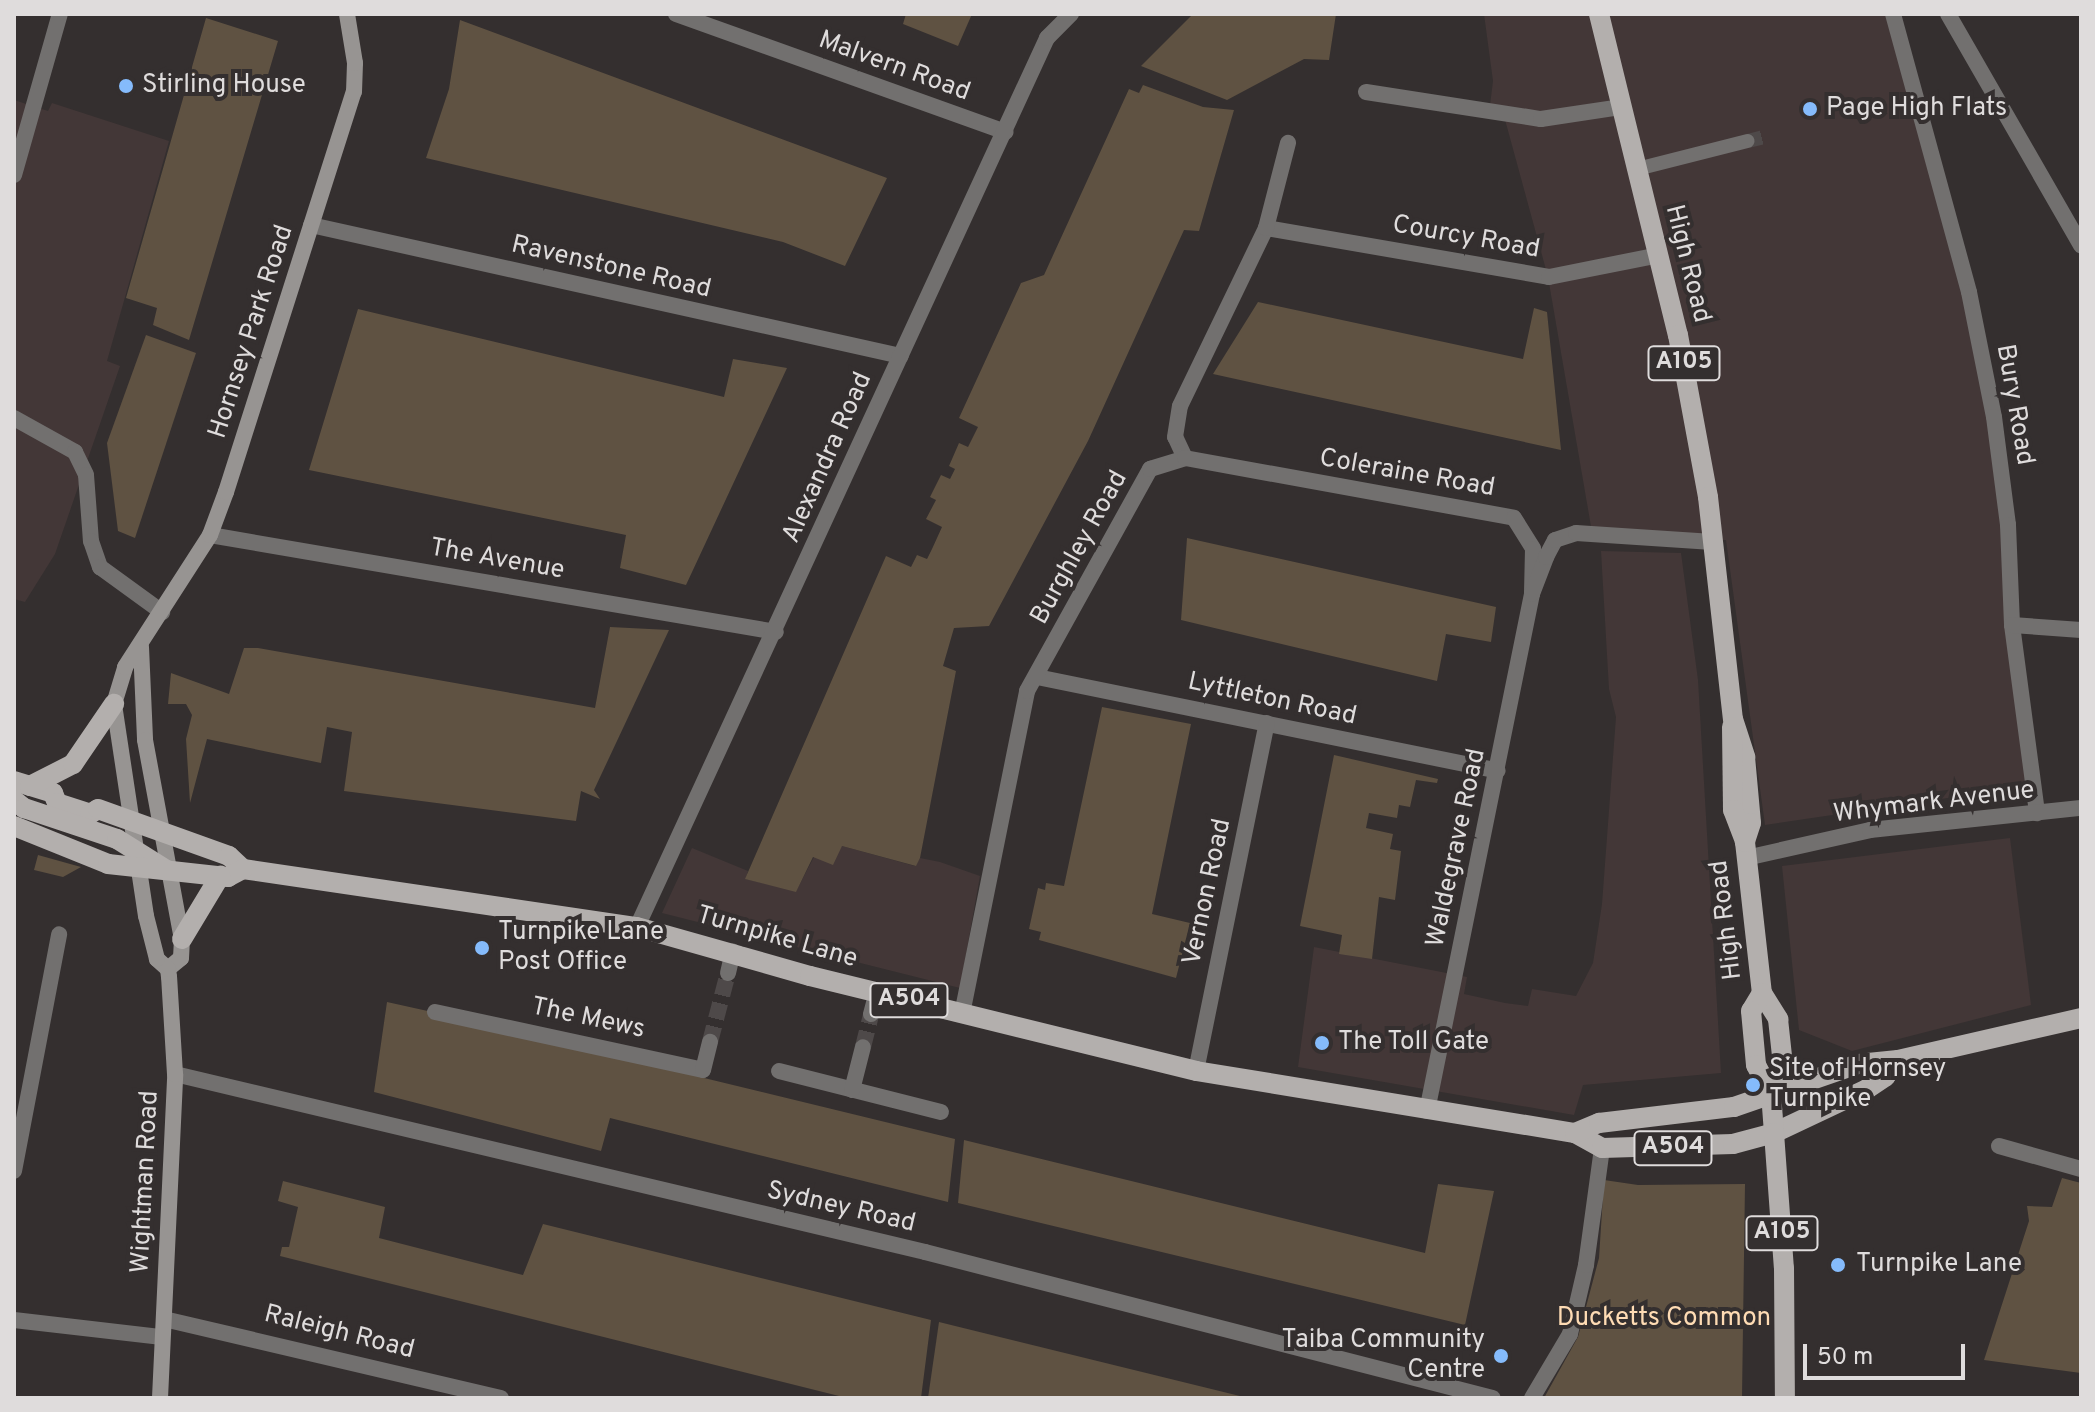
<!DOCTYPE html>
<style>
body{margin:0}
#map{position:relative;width:2095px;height:1412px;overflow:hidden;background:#342f2f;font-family:Overpass,sans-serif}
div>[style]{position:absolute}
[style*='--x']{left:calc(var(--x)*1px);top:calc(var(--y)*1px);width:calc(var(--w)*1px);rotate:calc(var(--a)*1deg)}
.built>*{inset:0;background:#433737}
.green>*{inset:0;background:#5f5242}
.pedestrian-tunnel>*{height:14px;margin-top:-7px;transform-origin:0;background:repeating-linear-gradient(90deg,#4e4949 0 14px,transparent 0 21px)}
.minor-tunnel>*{height:16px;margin-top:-8px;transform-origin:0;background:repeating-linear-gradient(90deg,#4e4949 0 16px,transparent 0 24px)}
.pedestrian>*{height:14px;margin:-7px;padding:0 7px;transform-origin:7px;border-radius:7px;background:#72706f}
.minor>*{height:16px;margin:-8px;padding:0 8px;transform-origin:8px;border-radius:8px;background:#72706f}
.tertiary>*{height:16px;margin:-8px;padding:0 8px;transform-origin:8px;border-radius:8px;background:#72706f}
.secondary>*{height:16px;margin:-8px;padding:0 8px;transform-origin:8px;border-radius:8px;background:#979492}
.primary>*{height:20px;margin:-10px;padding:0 10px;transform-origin:10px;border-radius:10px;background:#b3afad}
.dots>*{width:22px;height:22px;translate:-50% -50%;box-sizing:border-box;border:4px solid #342f2f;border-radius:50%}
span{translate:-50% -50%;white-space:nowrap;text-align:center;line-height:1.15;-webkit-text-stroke:8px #342f2f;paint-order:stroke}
.shield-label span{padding:2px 6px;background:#342f2f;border:2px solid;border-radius:6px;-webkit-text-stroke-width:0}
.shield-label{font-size:24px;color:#dfdcdc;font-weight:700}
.street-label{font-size:26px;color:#dfdcdc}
.poi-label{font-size:26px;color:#dfdcdc}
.left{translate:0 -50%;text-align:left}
.right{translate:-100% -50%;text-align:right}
.park-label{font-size:26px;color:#fedbb4}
.frame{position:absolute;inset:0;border:16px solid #dfdcdc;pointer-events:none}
.scale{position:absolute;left:1803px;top:1344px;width:162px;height:36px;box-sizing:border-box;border:4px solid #dfdcdc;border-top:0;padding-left:10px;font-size:24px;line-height:28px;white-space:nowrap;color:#dfdcdc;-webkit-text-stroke:6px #342f2f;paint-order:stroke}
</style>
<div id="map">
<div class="built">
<div style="clip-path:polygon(1484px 14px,1893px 14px,1994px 417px,2037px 813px,2022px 787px,1765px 825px,1726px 540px,1593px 538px,1548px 277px,1504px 116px,1489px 113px,1493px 81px)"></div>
<div style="clip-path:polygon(14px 100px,48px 111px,52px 103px,169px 141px,107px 361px,120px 366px,55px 554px,25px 602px,14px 599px)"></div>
<div style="clip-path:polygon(1601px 551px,1681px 553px,1698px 680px,1721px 1073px,1583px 1085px,1574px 1115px,1298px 1067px,1314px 947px,1467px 977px,1464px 994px,1505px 1003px,1528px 1006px,1532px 989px,1576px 996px,1593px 963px,1602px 904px,1616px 717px,1609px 689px)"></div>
<div style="clip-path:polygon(2010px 838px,2031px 1005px,1852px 1051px,1799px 1030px,1782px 866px)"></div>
<div style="clip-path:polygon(842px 846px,915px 866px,920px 858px,940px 862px,980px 876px,960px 988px,662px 913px,692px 848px,748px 871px,746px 879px,796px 891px,814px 857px)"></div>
</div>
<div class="green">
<div style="clip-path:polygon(906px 14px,972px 14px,958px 46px,903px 24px)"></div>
<div style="clip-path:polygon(1193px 14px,1336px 14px,1329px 60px,1304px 59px,1227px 100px,1141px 66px)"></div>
<div style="clip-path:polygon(206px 18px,278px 41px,189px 340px,153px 325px,157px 308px,126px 298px)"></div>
<div style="clip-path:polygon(460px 20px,887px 178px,845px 266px,783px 242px,426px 158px,449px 89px)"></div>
<div style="clip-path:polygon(1143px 85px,1203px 107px,1234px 110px,1199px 231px,1184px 230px,1088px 441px,989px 626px,954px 628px,943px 666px,956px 671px,920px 858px,916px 866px,842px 846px,833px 865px,813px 857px,796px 892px,745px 879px,886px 556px,911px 567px,917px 555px,927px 559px,932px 549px,942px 527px,926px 519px,936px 500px,930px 497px,941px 475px,950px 479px,955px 469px,949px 466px,959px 443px,968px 447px,978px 427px,959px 418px,1021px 283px,1044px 275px,1129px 89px,1139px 93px)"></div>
<div style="clip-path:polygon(1258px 302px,1523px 359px,1534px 308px,1547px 312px,1561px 450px,1213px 374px)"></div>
<div style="clip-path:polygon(358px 309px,724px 397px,733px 359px,787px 368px,686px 585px,620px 568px,626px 535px,309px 470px)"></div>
<div style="clip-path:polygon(146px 335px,196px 353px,135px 538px,118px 531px,107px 443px)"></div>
<div style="clip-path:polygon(1187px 538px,1496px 607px,1491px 642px,1446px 634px,1437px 681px,1181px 620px)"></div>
<div style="clip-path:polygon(610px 627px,669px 630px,594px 790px,600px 799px,581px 791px,576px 821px,344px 791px,352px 732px,327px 727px,321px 763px,207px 739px,190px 803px,186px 739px,192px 715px,186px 704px,168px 704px,171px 673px,229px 694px,244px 648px,258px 648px,595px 708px)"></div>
<div style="clip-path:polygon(1102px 707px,1191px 724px,1152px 914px,1190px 923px,1176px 978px,1039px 940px,1041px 932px,1029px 929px,1038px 888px,1045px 890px,1046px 883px,1064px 886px)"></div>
<div style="clip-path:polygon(1334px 755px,1438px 779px,1437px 783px,1416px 780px,1410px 807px,1399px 805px,1397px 818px,1369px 813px,1366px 828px,1393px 834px,1390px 849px,1401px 851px,1395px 900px,1379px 897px,1372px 959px,1339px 954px,1342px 935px,1300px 926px)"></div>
<div style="clip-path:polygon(38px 855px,81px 867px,63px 877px,34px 870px)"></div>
<div style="clip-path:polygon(387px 1002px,667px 1064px,700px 1077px,955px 1139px,948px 1202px,610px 1118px,601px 1151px,374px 1092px)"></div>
<div style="clip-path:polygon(964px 1140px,1425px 1253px,1438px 1184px,1494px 1191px,1465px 1325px,958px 1203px)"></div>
<div style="clip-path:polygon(2062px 1178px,2081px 1183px,2081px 1373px,1984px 1360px,2029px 1221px,2027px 1206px,2052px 1207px)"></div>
<div style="clip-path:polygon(1604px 1180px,1638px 1185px,1745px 1184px,1742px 1398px,1544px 1398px,1578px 1337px,1599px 1258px)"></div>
<div style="clip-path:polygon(283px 1181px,385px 1207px,379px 1238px,523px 1275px,543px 1224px,931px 1320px,921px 1398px,847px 1398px,280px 1256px,282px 1247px,289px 1247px,298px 1207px,278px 1201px)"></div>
<div style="clip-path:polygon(939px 1322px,1248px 1398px,928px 1398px)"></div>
</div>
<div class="pedestrian-tunnel">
<div style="--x:1748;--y:141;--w:16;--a:-14"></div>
</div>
<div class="minor-tunnel">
<div style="--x:710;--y:1042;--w:71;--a:-75.4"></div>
<div style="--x:863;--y:1047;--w:34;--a:-76"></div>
</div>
<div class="pedestrian">
<div style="--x:1637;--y:169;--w:114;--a:-14.2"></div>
</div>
<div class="minor">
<div style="--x:676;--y:14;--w:350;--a:19.7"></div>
<div style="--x:1893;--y:14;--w:288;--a:74.7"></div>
<div style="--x:1969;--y:292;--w:127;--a:78.7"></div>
<div style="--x:1994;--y:417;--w:109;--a:82.6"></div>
<div style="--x:2008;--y:525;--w:100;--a:87.7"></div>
<div style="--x:2012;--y:625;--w:190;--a:82.4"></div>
<div style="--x:1948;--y:14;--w:267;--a:60.1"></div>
<div style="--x:1366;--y:92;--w:177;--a:8.8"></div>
<div style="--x:1541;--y:119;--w:80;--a:-8.6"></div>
<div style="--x:311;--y:225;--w:604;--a:12.52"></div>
<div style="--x:1266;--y:228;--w:287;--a:9.8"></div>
<div style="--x:1549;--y:277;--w:112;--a:-11.3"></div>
<div style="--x:1185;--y:458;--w:23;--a:-115"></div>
<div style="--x:1175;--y:437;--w:31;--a:-81"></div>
<div style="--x:1180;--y:406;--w:198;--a:-64.2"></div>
<div style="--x:1266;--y:228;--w:88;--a:-75.5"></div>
<div style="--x:210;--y:535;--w:574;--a:9.72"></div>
<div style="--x:2012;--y:625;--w:69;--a:4.1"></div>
<div style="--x:1037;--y:677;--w:470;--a:11.5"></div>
<div style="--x:1746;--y:858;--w:127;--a:-12.7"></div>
<div style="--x:1870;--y:830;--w:212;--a:-6"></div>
<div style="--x:637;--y:927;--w:979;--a:-65.24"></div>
<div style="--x:1047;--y:38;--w:34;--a:-45"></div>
<div style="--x:728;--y:973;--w:22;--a:-77"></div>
<div style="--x:435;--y:1012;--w:274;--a:12.2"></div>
<div style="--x:703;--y:1070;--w:29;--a:-76"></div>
<div style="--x:871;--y:1014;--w:23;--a:-75"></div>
<div style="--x:962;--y:1014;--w:329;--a:-78.6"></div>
<div style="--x:1027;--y:691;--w:254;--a:-61"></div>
<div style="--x:1150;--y:469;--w:37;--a:-17"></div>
<div style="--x:1185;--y:458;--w:334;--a:10.3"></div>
<div style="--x:1514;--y:518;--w:36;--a:58"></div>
<div style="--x:1533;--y:549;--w:45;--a:91.3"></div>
<div style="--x:779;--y:1071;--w:167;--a:14.2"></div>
<div style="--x:1196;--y:1071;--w:355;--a:-78.5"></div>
<div style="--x:175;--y:1074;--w:771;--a:13.35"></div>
<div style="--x:925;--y:1252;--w:586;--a:14.42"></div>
<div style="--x:852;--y:1090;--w:44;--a:-75.7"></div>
<div style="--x:1427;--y:1111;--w:528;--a:-78.52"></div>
<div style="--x:1532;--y:594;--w:40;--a:-69"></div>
<div style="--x:1546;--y:557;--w:19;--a:-62"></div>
<div style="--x:1555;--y:540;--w:22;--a:-18"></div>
<div style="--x:1576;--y:533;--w:137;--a:3.8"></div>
<div style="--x:1999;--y:1146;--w:85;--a:15.7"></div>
<div style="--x:14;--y:1171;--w:241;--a:-79.2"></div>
<div style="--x:164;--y:1319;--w:346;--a:13.2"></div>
<div style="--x:14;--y:1320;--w:149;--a:6.6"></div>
<div style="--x:1532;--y:1398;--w:74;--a:-59.3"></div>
<div style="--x:1570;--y:1334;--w:71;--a:-76.9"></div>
<div style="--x:1586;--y:1265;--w:118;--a:-82.2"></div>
</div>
<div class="tertiary">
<div style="--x:14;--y:175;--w:167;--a:-74.1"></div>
<div style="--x:14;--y:418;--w:70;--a:29.1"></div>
<div style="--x:75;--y:452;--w:25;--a:64"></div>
<div style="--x:86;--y:475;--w:66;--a:85.7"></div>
<div style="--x:91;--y:541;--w:28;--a:71"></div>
<div style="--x:100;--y:567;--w:77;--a:36"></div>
</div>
<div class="secondary">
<div style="--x:141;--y:647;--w:93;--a:87.5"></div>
<div style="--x:145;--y:740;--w:202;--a:79.5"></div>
<div style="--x:182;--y:939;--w:19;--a:93"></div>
<div style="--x:181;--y:958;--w:17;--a:140"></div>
<div style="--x:160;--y:1398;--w:324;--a:-87.3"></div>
<div style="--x:175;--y:1074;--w:97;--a:-93.5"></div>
<div style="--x:169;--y:977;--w:8;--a:-97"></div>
<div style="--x:168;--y:969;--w:15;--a:-138"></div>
<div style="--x:157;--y:959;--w:44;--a:-104.3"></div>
<div style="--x:146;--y:916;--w:214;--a:-98.6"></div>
<div style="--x:114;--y:704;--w:39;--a:-73"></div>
<div style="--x:125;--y:667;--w:157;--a:-57.2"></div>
<div style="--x:210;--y:535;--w:46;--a:-69.6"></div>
<div style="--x:226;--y:492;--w:420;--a:-72.3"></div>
<div style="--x:354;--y:92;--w:29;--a:-88"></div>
<div style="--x:355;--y:63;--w:50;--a:-99.3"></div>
</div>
<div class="primary">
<div style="--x:1599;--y:14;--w:331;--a:76.2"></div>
<div style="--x:1678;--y:335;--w:165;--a:79.5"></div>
<div style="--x:1708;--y:497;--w:223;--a:83.6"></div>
<div style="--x:1733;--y:719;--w:40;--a:72"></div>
<div style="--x:1745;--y:757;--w:66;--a:84.8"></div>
<div style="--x:1751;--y:823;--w:20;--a:108"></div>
<div style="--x:1745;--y:842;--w:152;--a:83.6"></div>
<div style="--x:1762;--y:993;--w:31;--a:58"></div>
<div style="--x:1778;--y:1019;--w:46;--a:83.8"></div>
<div style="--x:1783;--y:1065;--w:30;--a:113"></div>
<div style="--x:1732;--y:727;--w:83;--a:89.3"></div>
<div style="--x:1733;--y:810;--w:34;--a:69"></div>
<div style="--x:14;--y:781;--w:41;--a:17.1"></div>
<div style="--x:53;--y:793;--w:11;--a:68"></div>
<div style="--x:57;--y:803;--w:35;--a:18"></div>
<div style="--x:90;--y:814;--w:9;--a:-32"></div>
<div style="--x:98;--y:809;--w:139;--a:19.7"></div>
<div style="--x:229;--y:856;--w:19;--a:43"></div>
<div style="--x:243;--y:869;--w:398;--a:8.4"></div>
<div style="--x:637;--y:927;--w:180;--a:15.8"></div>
<div style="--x:810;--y:976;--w:398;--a:13.8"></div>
<div style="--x:1196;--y:1071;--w:384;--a:9.3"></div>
<div style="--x:1575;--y:1133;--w:31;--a:29"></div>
<div style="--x:1602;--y:1148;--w:131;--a:-1.7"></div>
<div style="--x:1733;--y:1144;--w:42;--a:-15"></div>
<div style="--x:1774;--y:1133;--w:103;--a:-25.3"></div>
<div style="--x:1867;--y:1089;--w:22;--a:-34"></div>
<div style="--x:1885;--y:1077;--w:19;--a:-55"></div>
<div style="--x:30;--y:786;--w:48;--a:-27.1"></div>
<div style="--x:73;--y:764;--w:73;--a:-55.7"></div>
<div style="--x:14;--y:800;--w:13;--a:39"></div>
<div style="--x:24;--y:808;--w:98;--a:18.4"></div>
<div style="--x:117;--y:839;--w:57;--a:32"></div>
<div style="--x:14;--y:826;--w:101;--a:22"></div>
<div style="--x:108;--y:864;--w:121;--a:6.2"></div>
<div style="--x:228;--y:877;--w:17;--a:-28"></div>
<div style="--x:182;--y:939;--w:74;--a:-58.9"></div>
<div style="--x:1762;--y:993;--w:21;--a:121"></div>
<div style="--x:1751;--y:1011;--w:54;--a:84.7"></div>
<div style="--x:1756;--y:1065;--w:32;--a:62"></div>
<div style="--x:1771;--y:1093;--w:40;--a:85.7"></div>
<div style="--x:1774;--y:1133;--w:135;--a:85.8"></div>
<div style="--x:1784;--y:1268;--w:130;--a:89.6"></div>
<div style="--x:1575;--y:1133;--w:26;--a:-23"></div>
<div style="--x:1599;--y:1123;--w:136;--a:-6.8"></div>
<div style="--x:1734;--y:1107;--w:131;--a:-19.1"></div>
<div style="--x:1858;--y:1064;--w:40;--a:-5.7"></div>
<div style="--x:1898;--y:1060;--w:188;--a:-12.9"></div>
</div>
<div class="dots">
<div style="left:126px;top:86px;background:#85bbfb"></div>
<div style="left:1810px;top:109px;background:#85bbfb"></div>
<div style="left:482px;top:948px;background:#85bbfb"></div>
<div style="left:1322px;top:1043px;background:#85bbfb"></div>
<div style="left:1753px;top:1085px;background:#85bbfb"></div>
<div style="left:1838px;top:1265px;background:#85bbfb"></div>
<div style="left:1501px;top:1356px;background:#85bbfb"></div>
</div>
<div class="shield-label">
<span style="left:1684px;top:363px">A105</span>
<span style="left:909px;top:1000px">A504</span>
<span style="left:1673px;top:1148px">A504</span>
<span style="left:1782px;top:1233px">A105</span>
</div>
<div class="street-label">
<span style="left:894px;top:67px;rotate:20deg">Malvern Road</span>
<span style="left:1466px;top:238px;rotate:10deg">Courcy Road</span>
<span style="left:1687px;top:264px;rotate:76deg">High Road</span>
<span style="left:611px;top:268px;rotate:13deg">Ravenstone Road</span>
<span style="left:252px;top:332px;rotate:-72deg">Hornsey Park Road</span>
<span style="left:2014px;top:405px;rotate:80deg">Bury Road</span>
<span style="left:828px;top:458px;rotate:-66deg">Alexandra Road</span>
<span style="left:1407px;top:474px;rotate:10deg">Coleraine Road</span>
<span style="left:1080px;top:548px;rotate:-61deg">Burghley Road</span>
<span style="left:497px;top:560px;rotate:10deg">The Avenue</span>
<span style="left:1272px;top:700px;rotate:12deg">Lyttleton Road</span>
<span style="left:1934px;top:803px;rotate:-7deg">Whymark Avenue</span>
<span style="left:1457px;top:848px;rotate:-78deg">Waldegrave Road</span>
<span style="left:1208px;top:892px;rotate:-78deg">Vernon Road</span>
<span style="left:1727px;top:920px;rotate:-97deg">High Road</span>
<span style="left:777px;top:938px;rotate:16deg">Turnpike Lane</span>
<span style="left:588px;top:1019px;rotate:12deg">The Mews</span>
<span style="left:146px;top:1182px;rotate:-87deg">Wightman Road</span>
<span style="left:841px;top:1208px;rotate:13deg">Sydney Road</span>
<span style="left:339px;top:1333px;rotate:14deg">Raleigh Road</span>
</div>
<div class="poi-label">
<span class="left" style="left:142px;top:86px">Stirling House</span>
<span class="left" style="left:1826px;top:109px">Page High Flats</span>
<span class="left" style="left:498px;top:948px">Turnpike Lane<br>Post Office</span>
<span class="left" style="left:1338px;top:1043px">The Toll Gate</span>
<span class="left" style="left:1769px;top:1085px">Site of Hornsey<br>Turnpike</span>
<span class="left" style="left:1856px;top:1265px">Turnpike Lane</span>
<span class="right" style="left:1485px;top:1356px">Taiba Community<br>Centre</span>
</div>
<div class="park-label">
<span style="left:1664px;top:1319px">Ducketts Common</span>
</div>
<div class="frame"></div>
<div class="scale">50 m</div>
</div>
